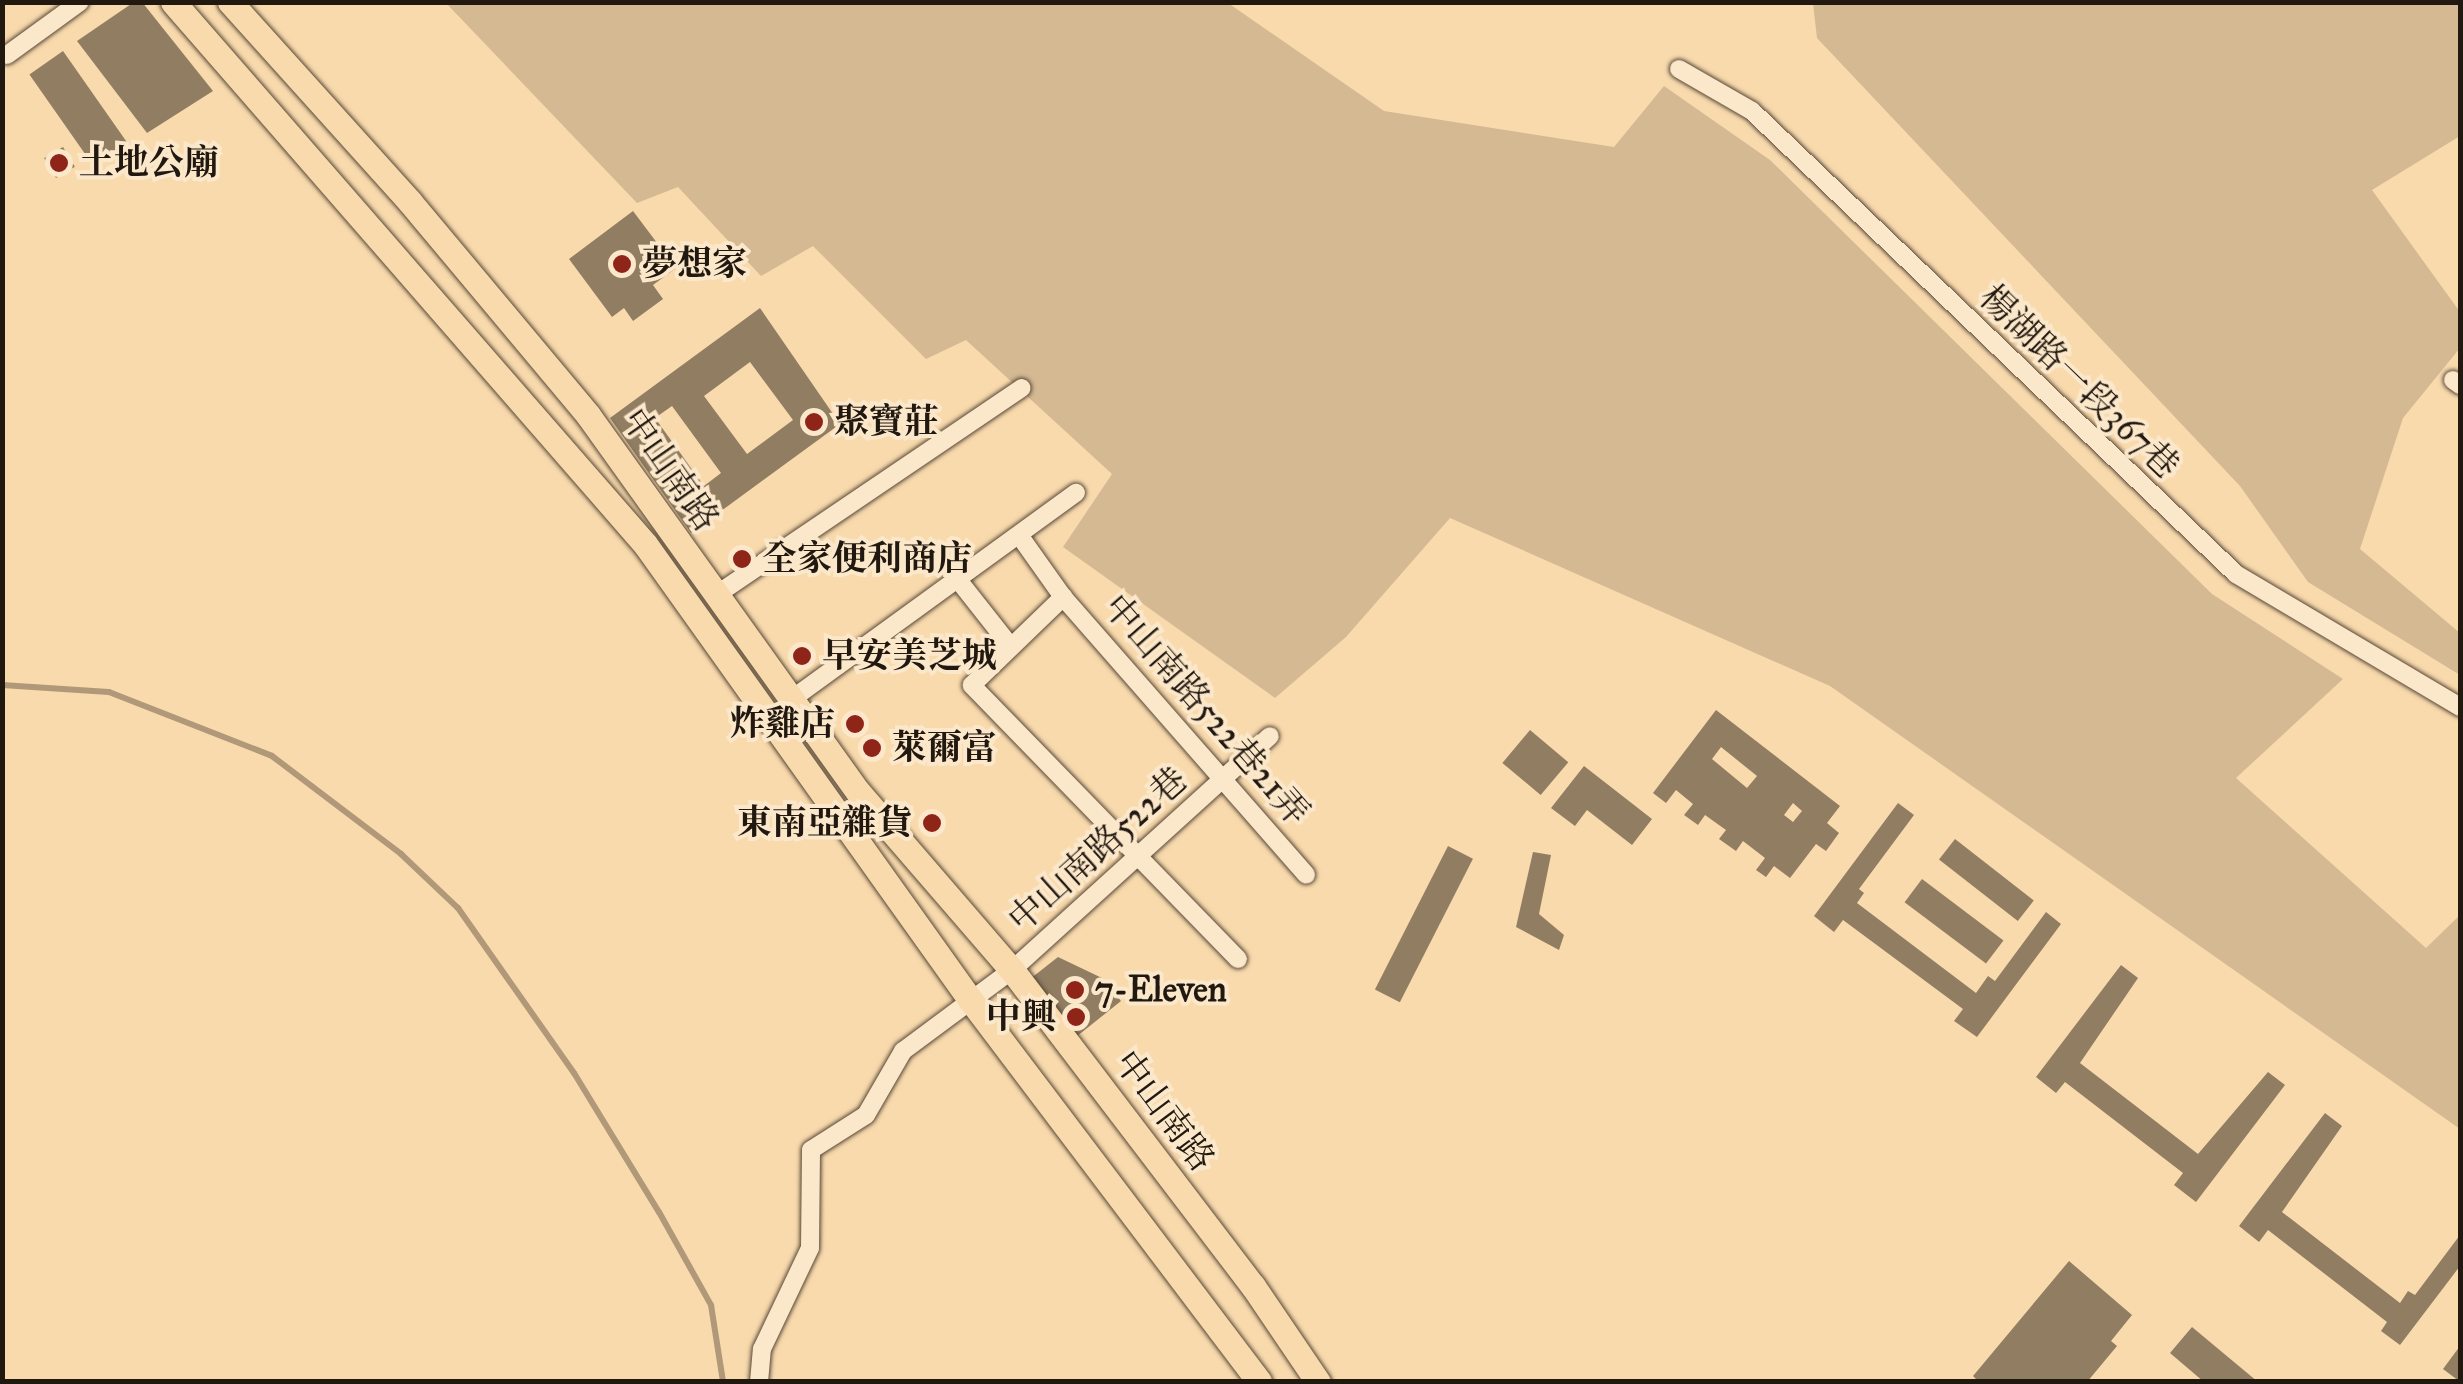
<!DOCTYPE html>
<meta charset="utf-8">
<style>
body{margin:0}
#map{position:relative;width:2463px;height:1384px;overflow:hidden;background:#f9daad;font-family:"IM FELL Great Primer","Noto Serif TC",serif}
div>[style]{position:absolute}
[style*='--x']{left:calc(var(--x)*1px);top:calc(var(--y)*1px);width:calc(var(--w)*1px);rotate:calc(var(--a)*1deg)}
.green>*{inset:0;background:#d4b992}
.stream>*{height:6px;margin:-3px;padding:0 3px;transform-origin:3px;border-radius:3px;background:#b09878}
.building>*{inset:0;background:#917d62;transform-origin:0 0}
.roads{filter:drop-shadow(0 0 2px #574837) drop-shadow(0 0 2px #574837)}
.minor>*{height:18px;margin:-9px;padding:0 9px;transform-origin:9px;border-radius:9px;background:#fbe7ca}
.primary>*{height:25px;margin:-12.5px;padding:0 12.5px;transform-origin:12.5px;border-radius:12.5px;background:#f9daad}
.dots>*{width:28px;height:28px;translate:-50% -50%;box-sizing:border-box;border:5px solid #fbe7ca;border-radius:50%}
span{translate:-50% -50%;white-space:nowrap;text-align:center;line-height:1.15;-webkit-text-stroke:8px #fbe7ca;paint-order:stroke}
.poi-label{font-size:35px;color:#211810;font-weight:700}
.left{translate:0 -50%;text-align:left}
.right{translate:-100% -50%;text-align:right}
.street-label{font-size:35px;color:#211810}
.frame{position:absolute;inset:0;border:5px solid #211810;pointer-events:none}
</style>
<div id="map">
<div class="green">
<div style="clip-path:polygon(446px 3px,1228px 3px,1384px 111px,1614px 147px,1664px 86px,1770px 160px,2212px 594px,2343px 679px,2236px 778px,2426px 948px,2460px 915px,2460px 1129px,1830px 686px,1450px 518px,1346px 637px,1275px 698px,1063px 547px,1112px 474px,966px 340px,926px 359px,813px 246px,761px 276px,678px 187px,637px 203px)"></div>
<div style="clip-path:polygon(1813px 3px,2460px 3px,2460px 136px,2372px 190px,2460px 312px,2460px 348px,2403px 418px,2360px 549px,2460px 633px,2460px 675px,2308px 582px,2240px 486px,1817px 38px)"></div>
</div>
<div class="stream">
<div style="--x:2;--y:685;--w:107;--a:3.7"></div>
<div style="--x:109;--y:692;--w:175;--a:21.4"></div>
<div style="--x:272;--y:756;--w:162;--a:37.2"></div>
<div style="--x:401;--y:854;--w:79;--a:43.5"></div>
<div style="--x:458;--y:908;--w:202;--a:54.9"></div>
<div style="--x:574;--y:1073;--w:163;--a:58.6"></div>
<div style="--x:659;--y:1212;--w:107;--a:60.8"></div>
<div style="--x:711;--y:1305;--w:78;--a:81.1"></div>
</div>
<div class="building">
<div style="clip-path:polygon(134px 2px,142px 2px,213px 91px,147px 133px,77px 41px)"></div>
<div style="left:63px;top:51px;width:113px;height:41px;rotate:55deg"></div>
<div style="left:63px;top:147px;width:23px;height:22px;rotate:59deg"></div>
<div style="clip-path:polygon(633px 211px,676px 268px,653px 285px,663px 299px,633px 321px,624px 308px,612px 317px,569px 259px)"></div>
<div style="clip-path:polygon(evenodd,760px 308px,840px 424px,691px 533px,610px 418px,760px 308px,750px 362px,793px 420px,747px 454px,704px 396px,750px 362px,760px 308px,672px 406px,721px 473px,704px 486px,655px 418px,672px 406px)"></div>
<div style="clip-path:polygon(evenodd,1716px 710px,1840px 806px,1827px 823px,1839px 833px,1826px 851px,1816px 844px,1790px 878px,1774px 866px,1766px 877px,1756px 870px,1765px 858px,1743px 841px,1736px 851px,1719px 839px,1726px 830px,1705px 815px,1698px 825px,1684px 815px,1693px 804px,1676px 790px,1666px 803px,1653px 793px,1716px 710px,1721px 747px,1757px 776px,1747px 788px,1712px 759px,1721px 747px,1716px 710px,1793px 803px,1802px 811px,1793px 822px,1784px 815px,1793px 803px)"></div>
<div style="left:1530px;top:730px;width:50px;height:43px;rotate:40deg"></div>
<div style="clip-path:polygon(1584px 766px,1652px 819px,1632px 845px,1587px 810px,1575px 826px,1551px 808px)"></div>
<div style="clip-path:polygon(1898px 803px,1914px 815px,1859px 889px,1864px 893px,1857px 903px,1976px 993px,1988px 976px,1995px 981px,2046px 912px,2061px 924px,1977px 1037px,1954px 1021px,1963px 1009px,1843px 920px,1834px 932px,1814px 916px)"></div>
<div style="left:1955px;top:839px;width:100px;height:26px;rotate:38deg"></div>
<div style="left:1448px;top:846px;width:28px;height:161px;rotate:27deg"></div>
<div style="clip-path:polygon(1533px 852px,1551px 855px,1539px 914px,1564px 935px,1559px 950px,1516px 927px)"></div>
<div style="left:1922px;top:879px;width:102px;height:29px;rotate:37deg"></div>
<div style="clip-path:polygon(1058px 957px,1102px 978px,1121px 1001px,1076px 1037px,1030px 979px)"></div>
<div style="clip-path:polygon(2121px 965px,2138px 978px,2080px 1063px,2198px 1154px,2268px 1072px,2285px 1085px,2196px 1202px,2174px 1185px,2183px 1173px,2065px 1082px,2056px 1093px,2036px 1077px)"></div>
<div style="clip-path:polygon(2325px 1113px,2342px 1126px,2282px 1212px,2400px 1303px,2408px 1291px,2415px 1295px,2460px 1235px,2460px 1266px,2400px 1345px,2381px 1331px,2387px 1322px,2268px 1230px,2259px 1242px,2239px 1226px)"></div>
<div style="clip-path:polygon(2069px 1261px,2132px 1315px,2111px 1341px,2117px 1346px,2087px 1382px,1979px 1382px,1973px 1376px)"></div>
<div style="clip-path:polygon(2192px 1327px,2258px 1382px,2204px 1382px,2170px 1353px)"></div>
<div style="clip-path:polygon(2460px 1346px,2460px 1379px,2459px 1381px,2443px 1369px)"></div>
</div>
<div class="roads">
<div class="minor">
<div style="--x:7;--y:55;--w:90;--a:-36"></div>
<div style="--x:1679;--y:69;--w:84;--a:29.9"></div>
<div style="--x:1752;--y:111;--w:670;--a:43.73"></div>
<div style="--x:2236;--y:574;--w:261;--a:30.7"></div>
<div style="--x:2453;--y:380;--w:9;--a:36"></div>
<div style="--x:1019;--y:535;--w:76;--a:54.6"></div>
<div style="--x:959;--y:581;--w:79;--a:51.7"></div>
<div style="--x:716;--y:595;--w:369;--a:-34.1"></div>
<div style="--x:792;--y:699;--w:351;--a:-36"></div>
<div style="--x:1238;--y:959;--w:382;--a:-134.2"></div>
<div style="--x:972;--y:685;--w:127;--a:-44"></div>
<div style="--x:1063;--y:597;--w:369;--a:48.8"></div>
<div style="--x:759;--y:1382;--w:33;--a:-85"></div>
<div style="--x:762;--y:1349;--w:112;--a:-64.6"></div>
<div style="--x:810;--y:1248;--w:98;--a:-89.4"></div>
<div style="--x:811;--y:1150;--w:65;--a:-32.5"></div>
<div style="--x:866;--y:1115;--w:74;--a:-60"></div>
<div style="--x:903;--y:1051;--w:136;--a:-36.6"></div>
<div style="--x:1012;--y:970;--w:348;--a:-42.2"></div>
</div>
<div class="primary">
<div style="--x:173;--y:2;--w:719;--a:48.95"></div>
<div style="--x:645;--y:544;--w:558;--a:54.49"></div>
<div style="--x:969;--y:998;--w:481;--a:52.9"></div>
<div style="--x:230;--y:2;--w:269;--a:48"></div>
<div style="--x:410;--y:202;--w:278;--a:50.1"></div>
<div style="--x:588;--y:415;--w:465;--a:54.4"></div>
<div style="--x:859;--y:793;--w:234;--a:49.2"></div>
<div style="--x:1012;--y:970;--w:397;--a:52.7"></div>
<div style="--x:1253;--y:1286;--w:116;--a:55.9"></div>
</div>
</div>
<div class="dots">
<div style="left:59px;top:163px;background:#8f2418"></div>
<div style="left:622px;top:264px;background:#8f2418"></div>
<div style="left:814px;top:422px;background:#8f2418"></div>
<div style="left:742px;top:559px;background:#8f2418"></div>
<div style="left:802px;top:656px;background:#8f2418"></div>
<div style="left:855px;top:724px;background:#8f2418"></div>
<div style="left:872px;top:748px;background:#8f2418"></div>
<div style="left:932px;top:823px;background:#8f2418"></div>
<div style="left:1075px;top:990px;background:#8f2418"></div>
<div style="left:1076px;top:1017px;background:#8f2418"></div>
</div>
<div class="poi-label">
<span class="left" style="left:79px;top:163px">土地公廟</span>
<span class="left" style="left:642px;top:264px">夢想家</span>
<span class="left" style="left:834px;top:422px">聚寶莊</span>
<span class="left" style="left:762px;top:559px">全家便利商店</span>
<span class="left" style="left:822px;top:656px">早安美芝城</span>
<span class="right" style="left:835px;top:724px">炸雞店</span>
<span class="left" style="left:892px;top:748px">萊爾富</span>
<span class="right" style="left:912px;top:823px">東南亞雜貨</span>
<span class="left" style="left:1095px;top:990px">7-Eleven</span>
<span class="right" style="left:1056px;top:1017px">中興</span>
</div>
<div class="street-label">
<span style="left:2079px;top:382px;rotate:44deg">楊湖路一段367巷</span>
<span style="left:670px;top:470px;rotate:55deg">中山南路</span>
<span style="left:1206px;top:710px;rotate:49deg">中山南路522巷21弄</span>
<span style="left:1098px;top:850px;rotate:-42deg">中山南路522巷</span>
<span style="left:1164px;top:1111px;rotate:53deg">中山南路</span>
</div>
<div class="frame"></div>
</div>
